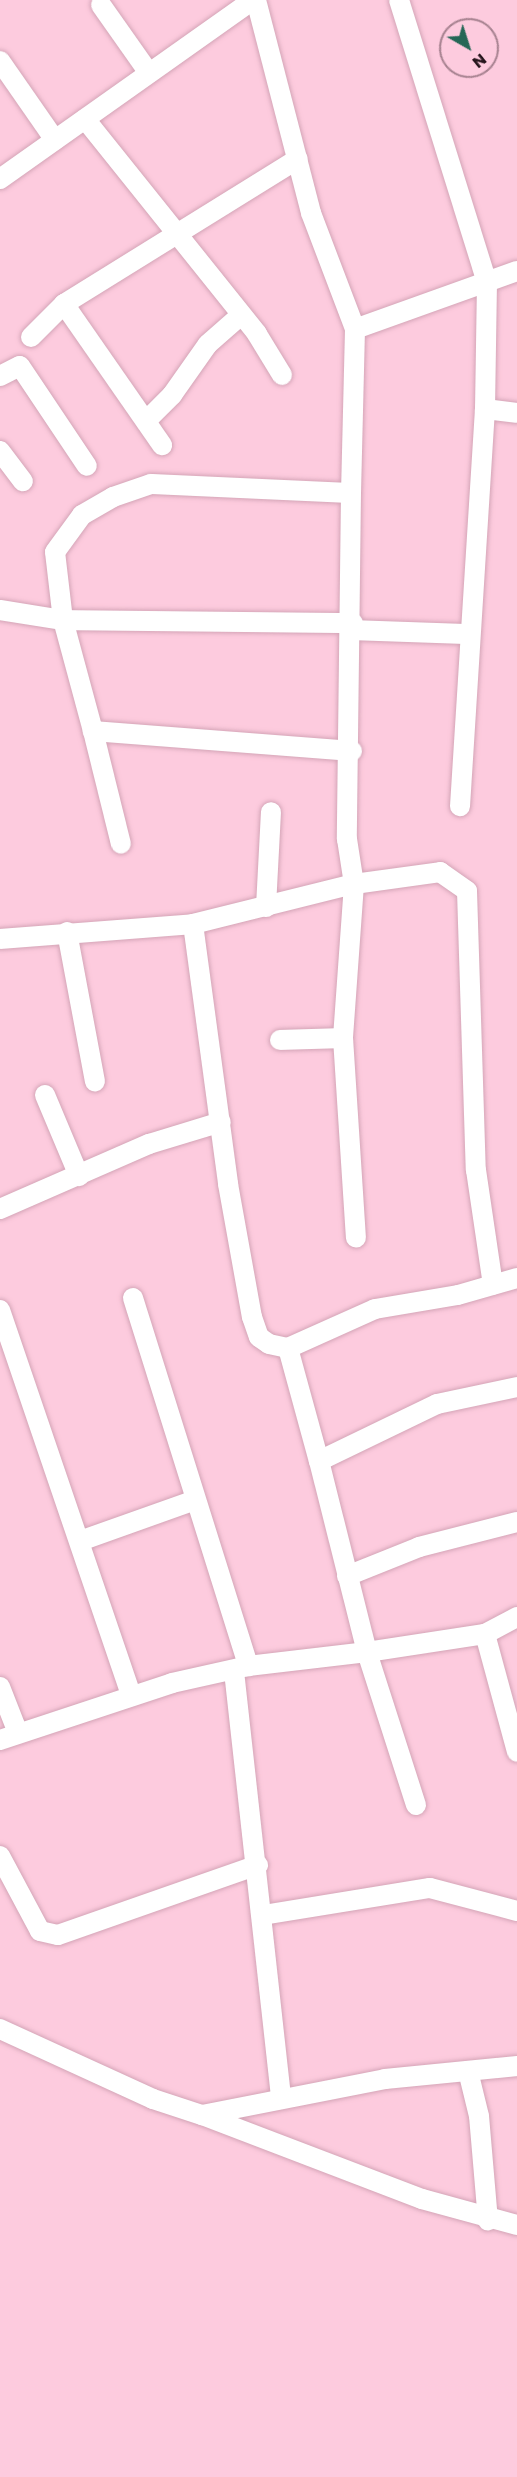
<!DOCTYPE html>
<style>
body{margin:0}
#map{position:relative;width:517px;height:2477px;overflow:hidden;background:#fdcbde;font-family:Poppins,sans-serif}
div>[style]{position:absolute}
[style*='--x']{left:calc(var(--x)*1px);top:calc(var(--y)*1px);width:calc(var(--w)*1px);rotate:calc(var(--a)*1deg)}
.roads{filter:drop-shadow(0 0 2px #d4a5b7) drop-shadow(0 0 2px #d4a5b7)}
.street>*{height:20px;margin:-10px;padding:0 10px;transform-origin:10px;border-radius:10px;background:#fff}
span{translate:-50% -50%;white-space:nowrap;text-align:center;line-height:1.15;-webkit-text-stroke:6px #fdcbde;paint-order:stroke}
.north{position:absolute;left:439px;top:18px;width:60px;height:60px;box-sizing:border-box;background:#fdcbde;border:2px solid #a78290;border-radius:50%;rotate:141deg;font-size:16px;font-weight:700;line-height:24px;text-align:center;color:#26151c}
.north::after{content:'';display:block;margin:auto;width:21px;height:27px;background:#256756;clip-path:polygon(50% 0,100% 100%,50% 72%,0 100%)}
</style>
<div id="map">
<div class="roads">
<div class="street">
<div style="--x:256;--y:0;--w:220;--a:75.5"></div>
<div style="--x:311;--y:213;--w:124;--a:69.2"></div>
<div style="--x:355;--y:329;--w:172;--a:-19.7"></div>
<div style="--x:399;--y:0;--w:295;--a:72.7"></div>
<div style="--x:487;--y:282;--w:127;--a:90.9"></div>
<div style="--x:485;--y:409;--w:398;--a:93.6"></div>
<div style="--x:101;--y:5;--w:83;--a:54.8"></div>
<div style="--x:0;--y:61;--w:96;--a:55.2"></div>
<div style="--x:85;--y:119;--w:275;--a:51.3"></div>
<div style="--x:257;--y:334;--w:48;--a:58.6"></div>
<div style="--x:0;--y:179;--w:310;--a:-35.3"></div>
<div style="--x:64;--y:304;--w:172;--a:55.2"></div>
<div style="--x:31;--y:337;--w:47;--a:-45"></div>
<div style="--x:64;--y:304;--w:275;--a:-31.8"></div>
<div style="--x:0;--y:376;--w:22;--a:-27"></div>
<div style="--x:20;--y:366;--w:120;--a:56.2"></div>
<div style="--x:485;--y:409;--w:32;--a:7"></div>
<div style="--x:146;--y:421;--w:37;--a:-45"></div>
<div style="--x:172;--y:395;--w:62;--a:-54.8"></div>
<div style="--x:208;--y:344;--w:44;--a:-41.3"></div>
<div style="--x:0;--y:451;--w:38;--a:53"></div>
<div style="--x:351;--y:493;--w:346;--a:90.7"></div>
<div style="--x:347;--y:839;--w:46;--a:81.2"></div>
<div style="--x:354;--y:884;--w:154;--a:94.1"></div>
<div style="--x:343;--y:1038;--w:200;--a:86.3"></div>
<div style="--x:0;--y:610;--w:64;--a:9"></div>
<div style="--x:63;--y:620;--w:68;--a:-96.7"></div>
<div style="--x:55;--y:552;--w:46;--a:-53.9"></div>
<div style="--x:82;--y:515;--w:36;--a:-30"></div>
<div style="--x:113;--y:497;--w:40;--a:-18.9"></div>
<div style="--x:151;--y:484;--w:200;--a:2.6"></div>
<div style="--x:351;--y:493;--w:164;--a:-88.6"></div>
<div style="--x:353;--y:630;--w:117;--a:2"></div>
<div style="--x:93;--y:731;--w:116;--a:76.1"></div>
<div style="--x:352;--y:751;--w:260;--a:-175.6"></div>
<div style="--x:93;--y:731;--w:115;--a:-105.1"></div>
<div style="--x:63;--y:620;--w:290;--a:0.6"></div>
<div style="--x:266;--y:907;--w:95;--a:-87"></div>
<div style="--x:193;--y:924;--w:166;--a:-14"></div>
<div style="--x:354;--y:884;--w:87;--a:-7.9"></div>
<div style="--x:440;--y:872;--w:33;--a:35"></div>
<div style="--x:467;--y:891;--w:279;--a:88.2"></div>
<div style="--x:476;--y:1170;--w:116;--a:81.6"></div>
<div style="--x:67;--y:932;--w:152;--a:79.4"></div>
<div style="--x:0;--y:939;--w:194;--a:-4.4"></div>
<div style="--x:193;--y:924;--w:262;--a:82.3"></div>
<div style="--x:228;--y:1184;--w:135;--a:79.8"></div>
<div style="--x:252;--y:1317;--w:21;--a:71"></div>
<div style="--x:259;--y:1337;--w:12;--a:35"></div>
<div style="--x:269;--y:1344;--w:19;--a:12"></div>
<div style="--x:288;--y:1348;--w:95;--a:-24.1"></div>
<div style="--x:375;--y:1309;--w:84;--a:-9.6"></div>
<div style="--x:458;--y:1295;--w:61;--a:-16.1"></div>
<div style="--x:280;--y:1040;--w:63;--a:-1.8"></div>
<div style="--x:45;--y:1095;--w:88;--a:67.2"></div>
<div style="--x:0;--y:1209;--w:163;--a:-23.6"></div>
<div style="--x:149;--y:1144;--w:75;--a:-17"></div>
<div style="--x:133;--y:1298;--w:386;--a:72.6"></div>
<div style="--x:0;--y:1310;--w:407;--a:71.2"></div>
<div style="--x:288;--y:1348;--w:117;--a:74.7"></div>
<div style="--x:80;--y:1541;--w:122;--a:-19.6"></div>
<div style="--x:347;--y:1576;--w:78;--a:-21.9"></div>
<div style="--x:419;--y:1547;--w:101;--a:-14.3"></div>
<div style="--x:517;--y:1617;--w:36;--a:152"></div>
<div style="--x:485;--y:1634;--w:122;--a:74.8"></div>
<div style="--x:234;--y:1671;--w:430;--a:83.7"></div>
<div style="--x:0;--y:1687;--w:49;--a:68.6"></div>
<div style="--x:0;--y:1740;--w:181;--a:-18.3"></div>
<div style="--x:172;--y:1683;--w:78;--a:-12.6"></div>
<div style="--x:248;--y:1666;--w:120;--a:-6.7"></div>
<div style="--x:367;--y:1652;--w:197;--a:-104.1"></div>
<div style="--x:319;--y:1461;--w:131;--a:-25.8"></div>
<div style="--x:437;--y:1404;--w:82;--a:-12"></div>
<div style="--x:416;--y:1805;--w:161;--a:-107.8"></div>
<div style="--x:367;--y:1652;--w:119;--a:-8.7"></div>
<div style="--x:0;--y:1856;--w:85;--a:61.9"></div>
<div style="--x:40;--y:1931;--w:18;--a:13"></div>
<div style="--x:58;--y:1935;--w:212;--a:-19.3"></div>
<div style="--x:263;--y:1915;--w:169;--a:-9.2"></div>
<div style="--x:430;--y:1888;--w:90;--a:14.8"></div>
<div style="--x:0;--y:2029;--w:168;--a:24.6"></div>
<div style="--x:153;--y:2099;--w:52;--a:18.1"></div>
<div style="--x:202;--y:2115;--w:187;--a:-11.1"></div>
<div style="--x:385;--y:2079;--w:133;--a:-5.6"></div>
<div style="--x:468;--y:2071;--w:46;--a:76.3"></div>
<div style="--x:479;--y:2116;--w:105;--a:85.1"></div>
<div style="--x:202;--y:2115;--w:235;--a:20.9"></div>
<div style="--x:422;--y:2199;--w:98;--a:15.3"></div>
</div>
</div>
<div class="north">N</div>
</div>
